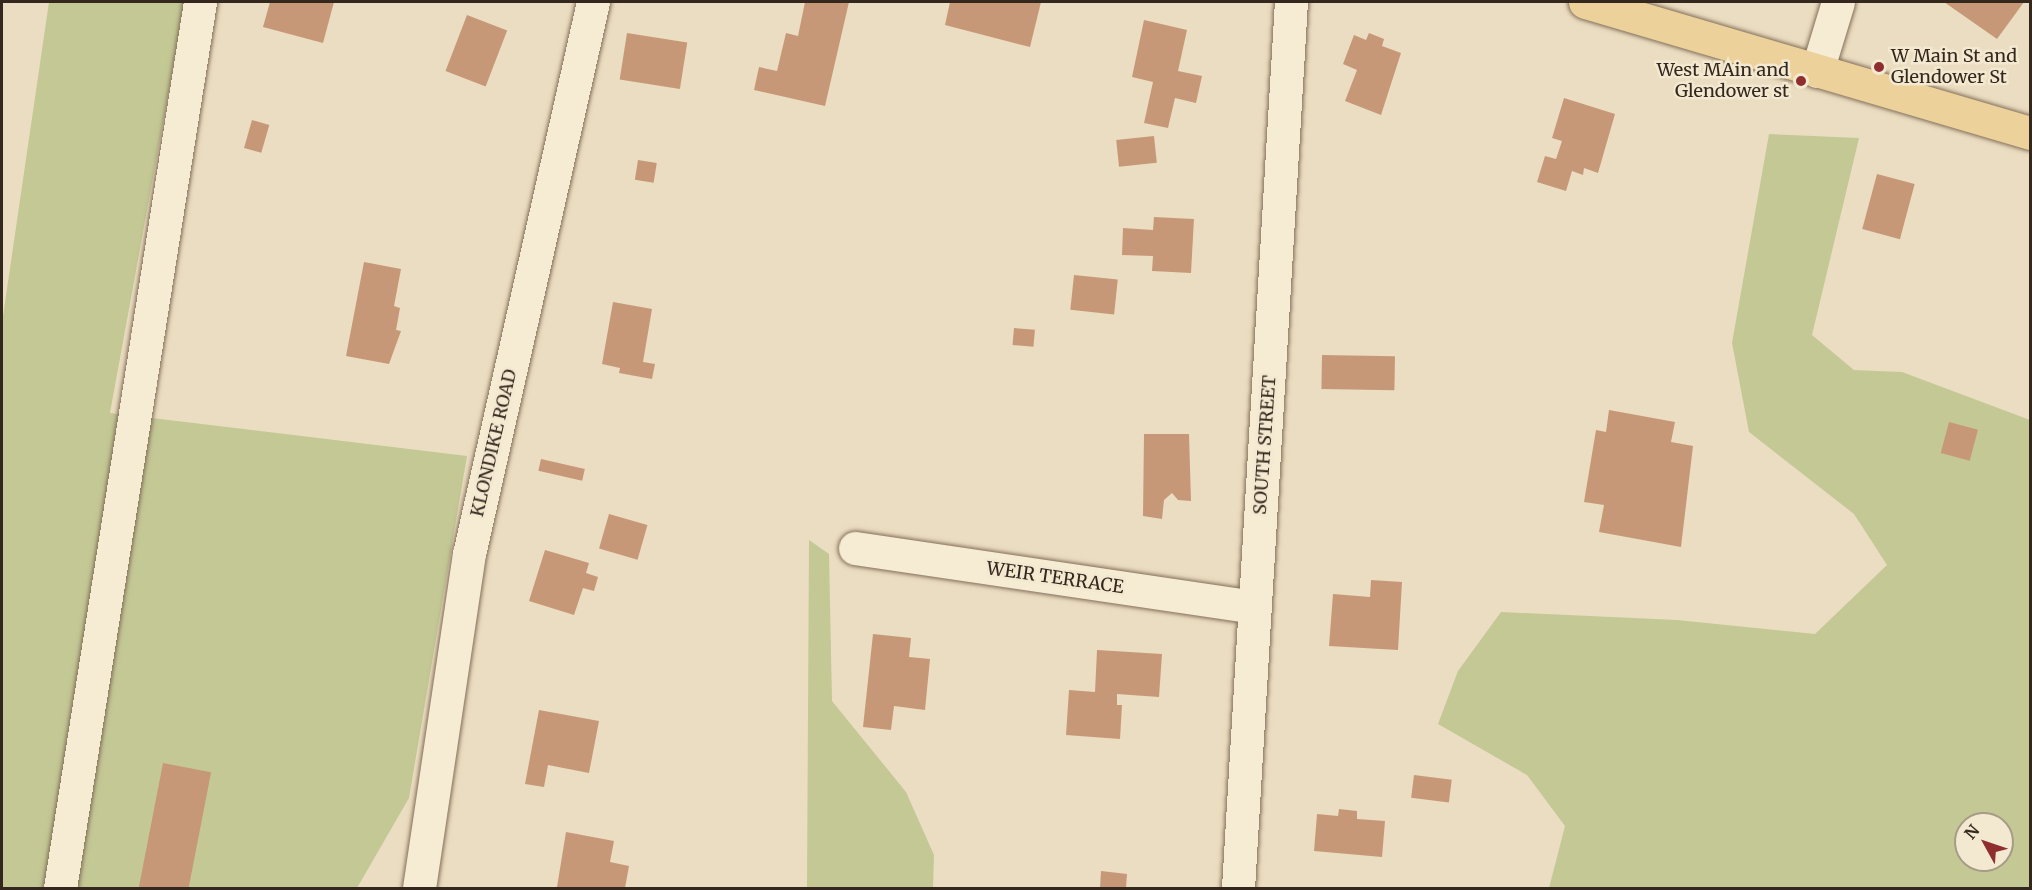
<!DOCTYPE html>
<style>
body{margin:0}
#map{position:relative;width:2032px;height:890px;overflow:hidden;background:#ebddc1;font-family:Merriweather,serif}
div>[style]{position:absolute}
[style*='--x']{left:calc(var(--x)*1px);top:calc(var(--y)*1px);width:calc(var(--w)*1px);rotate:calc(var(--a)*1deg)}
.green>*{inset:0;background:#c3c895}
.building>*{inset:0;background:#c79878;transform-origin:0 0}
.roads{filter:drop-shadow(0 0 2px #836f59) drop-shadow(0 0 2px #836f59)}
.minor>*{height:33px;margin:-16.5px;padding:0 16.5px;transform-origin:16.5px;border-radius:16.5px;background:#f6ebd3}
.major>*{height:33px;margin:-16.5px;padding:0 16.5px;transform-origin:16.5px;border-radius:16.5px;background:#edd19a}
.dots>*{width:16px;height:16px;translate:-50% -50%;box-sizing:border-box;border:3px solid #f3e8d0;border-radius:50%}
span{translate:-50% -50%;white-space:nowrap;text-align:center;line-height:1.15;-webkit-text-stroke:5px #f3e8d0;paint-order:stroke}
.poi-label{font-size:18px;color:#34271d}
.left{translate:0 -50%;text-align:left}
.right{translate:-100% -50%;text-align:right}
.street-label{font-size:18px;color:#34271d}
.frame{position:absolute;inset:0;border:3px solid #34271d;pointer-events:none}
.north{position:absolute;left:1954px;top:812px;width:60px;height:60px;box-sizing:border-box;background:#f3e8d0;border:2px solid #a79b88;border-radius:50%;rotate:310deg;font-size:16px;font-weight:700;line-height:24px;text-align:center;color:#34271d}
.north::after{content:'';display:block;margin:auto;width:21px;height:27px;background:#8f2d2f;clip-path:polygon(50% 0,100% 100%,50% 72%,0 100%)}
</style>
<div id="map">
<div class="green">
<div style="clip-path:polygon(49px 2px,185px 2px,110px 413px,467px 456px,409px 798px,357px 888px,2px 888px,2px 323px)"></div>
<div style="clip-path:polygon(evenodd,1769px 134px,1859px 138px,1812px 335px,1854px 370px,1902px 372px,2030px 420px,2030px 888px,1549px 888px,1565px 826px,1527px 775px,1438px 724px,1458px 671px,1501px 612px,1677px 620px,1815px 634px,1887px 565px,1854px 514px,1749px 432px,1732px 343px,1769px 134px,1966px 824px,2002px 824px,2002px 860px,1966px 860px,1966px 824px)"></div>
<div style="clip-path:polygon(809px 540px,829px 554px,832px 701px,906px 792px,934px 855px,933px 888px,807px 888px)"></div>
</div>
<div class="building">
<div style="clip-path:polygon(270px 2px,334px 2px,323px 43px,263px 27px)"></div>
<div style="clip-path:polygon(805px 2px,849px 2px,825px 106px,754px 90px,759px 67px,777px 71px,786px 33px,798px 36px)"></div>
<div style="clip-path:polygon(950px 2px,1041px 2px,1030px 47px,945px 25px)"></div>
<div style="clip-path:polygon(1944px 2px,2024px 2px,1997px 39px)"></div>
<div style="left:467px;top:15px;width:43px;height:60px;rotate:21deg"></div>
<div style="clip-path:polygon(1144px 20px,1187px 30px,1178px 71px,1202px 76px,1196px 103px,1175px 98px,1168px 128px,1144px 123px,1153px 82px,1132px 77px)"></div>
<div style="left:627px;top:33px;width:61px;height:47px;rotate:9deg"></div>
<div style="clip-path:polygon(1369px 33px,1384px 39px,1382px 46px,1401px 53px,1381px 115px,1345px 101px,1357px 70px,1343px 64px,1354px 35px,1366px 40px)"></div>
<div style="clip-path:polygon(1564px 98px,1615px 114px,1598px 173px,1584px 168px,1583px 175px,1572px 171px,1566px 191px,1537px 182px,1545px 156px,1556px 159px,1562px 141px,1552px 138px)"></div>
<div style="left:252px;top:120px;width:18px;height:29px;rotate:16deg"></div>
<div style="left:1154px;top:136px;width:27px;height:38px;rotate:84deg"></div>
<div style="left:638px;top:160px;width:19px;height:20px;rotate:9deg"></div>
<div style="left:1877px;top:174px;width:39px;height:57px;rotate:15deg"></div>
<div style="clip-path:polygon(1154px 217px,1194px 219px,1191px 273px,1152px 271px,1153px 256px,1122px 255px,1123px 228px,1153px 230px)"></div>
<div style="clip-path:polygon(364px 262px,401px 269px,394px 306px,400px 308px,396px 330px,401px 331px,389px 364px,346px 356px)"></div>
<div style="left:1074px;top:275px;width:44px;height:35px;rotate:6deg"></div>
<div style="clip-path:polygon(613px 302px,652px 309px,643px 362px,655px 364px,652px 379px,619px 373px,620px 368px,602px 364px)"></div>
<div style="left:1014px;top:328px;width:21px;height:17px;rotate:5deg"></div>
<div style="left:1322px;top:355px;width:73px;height:34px;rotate:1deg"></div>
<div style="clip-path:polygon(1609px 410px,1675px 422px,1671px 442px,1693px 446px,1681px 547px,1599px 532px,1604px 505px,1584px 502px,1596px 430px,1606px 432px)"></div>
<div style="left:1949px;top:422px;width:30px;height:32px;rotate:15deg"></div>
<div style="clip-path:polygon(1144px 434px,1189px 434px,1191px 501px,1178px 500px,1172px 493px,1164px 500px,1162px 519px,1143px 516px)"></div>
<div style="left:541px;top:459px;width:45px;height:12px;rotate:13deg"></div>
<div style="left:609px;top:514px;width:40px;height:36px;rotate:16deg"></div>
<div style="clip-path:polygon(545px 550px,589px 563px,586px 573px,598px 577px,594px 591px,583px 588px,574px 615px,529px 601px)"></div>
<div style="clip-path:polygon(1371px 580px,1402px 582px,1398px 650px,1329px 646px,1333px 594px,1370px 597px)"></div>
<div style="clip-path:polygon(873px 634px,911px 638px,909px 657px,930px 659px,925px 710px,894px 706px,891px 730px,863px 727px)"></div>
<div style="clip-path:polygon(1097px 650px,1162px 654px,1159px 697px,1117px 694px,1117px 705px,1122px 705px,1120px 739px,1066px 735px,1069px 690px,1095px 692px)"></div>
<div style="clip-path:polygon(539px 710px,599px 721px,589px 773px,548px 765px,544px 787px,525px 784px)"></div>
<div style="left:163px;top:763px;width:49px;height:127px;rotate:11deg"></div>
<div style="left:1414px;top:775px;width:38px;height:23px;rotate:7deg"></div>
<div style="clip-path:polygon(1339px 809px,1357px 811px,1357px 819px,1385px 821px,1382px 857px,1314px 851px,1317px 814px,1338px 816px)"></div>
<div style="clip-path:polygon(566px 832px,614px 841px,610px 862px,629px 866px,625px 888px,557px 887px)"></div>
<div style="clip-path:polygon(1101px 871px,1127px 874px,1126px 888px,1100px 888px)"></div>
</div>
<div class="roads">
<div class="minor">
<div style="--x:1817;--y:71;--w:72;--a:-73.1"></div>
<div style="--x:855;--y:548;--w:403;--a:8.4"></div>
<div style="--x:60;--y:888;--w:897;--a:-81.02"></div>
<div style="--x:419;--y:888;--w:338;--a:-81.5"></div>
<div style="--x:469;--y:554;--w:566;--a:-77.34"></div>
<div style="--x:1238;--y:888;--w:888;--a:-86.58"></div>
</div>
<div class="major">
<div style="--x:1585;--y:2;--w:464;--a:16.4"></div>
</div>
</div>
<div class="dots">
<div style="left:1879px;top:67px;background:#8f2d2f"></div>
<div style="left:1801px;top:81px;background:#8f2d2f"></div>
</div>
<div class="poi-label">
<span class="left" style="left:1891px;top:67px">W Main St and<br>Glendower St</span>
<span class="right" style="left:1789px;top:81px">West MAin and<br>Glendower st</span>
</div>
<div class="street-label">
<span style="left:494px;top:443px;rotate:-77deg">KLONDIKE ROAD</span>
<span style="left:1265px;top:445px;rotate:-86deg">SOUTH STREET</span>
<span style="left:1055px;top:578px;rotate:8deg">WEIR TERRACE</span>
</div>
<div class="frame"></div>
<div class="north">N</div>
</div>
